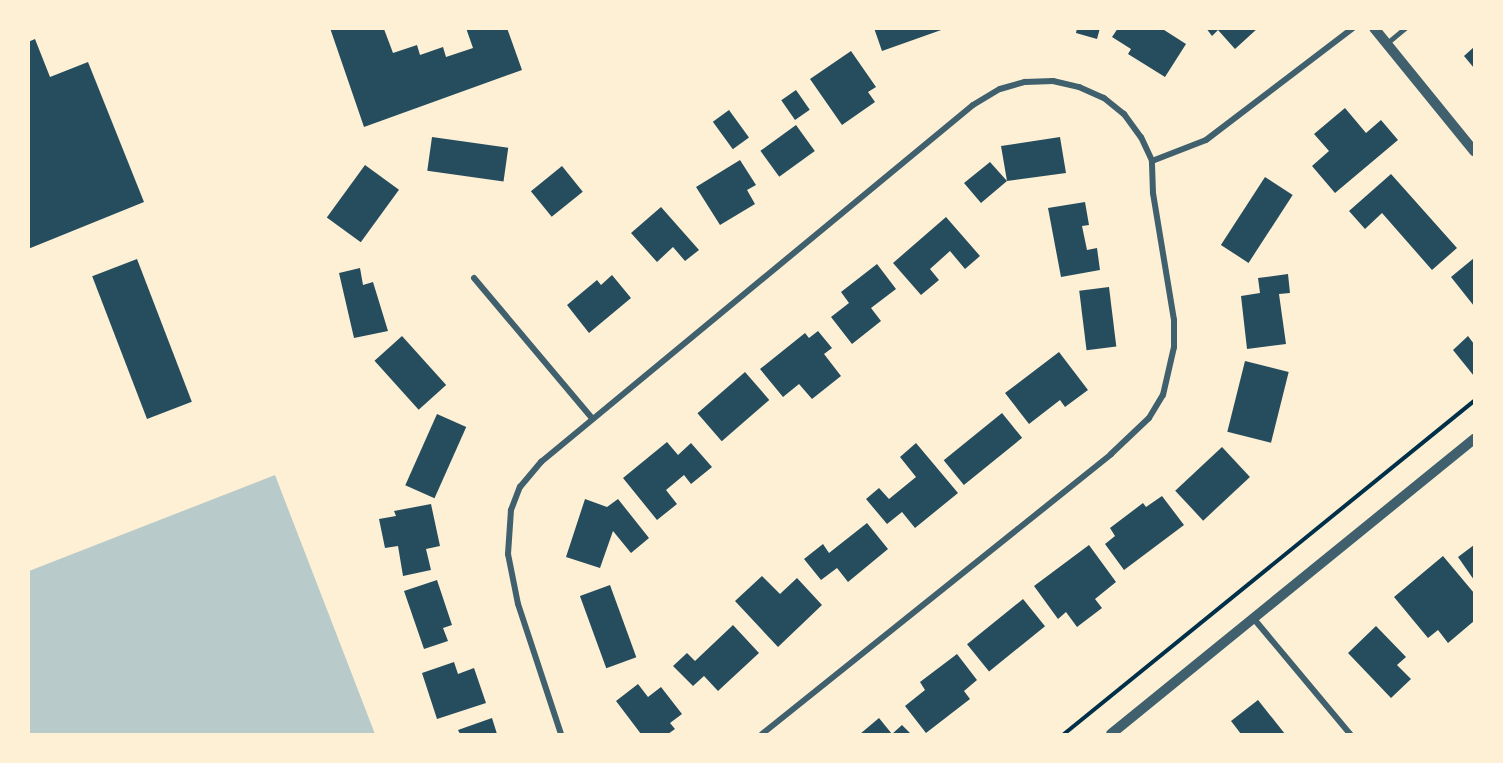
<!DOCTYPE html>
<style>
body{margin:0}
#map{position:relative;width:1503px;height:763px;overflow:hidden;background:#fdf0d5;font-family:"Archivo Narrow",sans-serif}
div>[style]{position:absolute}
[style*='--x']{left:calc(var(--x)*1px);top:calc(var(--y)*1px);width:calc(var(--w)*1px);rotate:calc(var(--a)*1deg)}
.green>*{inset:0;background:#b9caca}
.building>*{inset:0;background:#264d5e;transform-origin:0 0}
.path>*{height:4px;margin:-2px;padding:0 2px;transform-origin:2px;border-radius:2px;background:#003049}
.service>*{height:4.5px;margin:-2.25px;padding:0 2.25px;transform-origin:2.25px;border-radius:2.25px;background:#3f606c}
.minor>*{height:6px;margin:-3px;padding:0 3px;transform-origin:3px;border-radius:3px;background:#3f606c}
.tertiary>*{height:10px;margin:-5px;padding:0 5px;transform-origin:5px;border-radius:5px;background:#3f606c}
span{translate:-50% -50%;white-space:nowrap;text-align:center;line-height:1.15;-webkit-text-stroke:6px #fdf0d5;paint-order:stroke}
.frame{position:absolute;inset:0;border:30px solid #fdf0d5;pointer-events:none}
</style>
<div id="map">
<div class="green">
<div style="clip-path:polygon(275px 475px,375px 734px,29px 734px,29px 571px)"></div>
</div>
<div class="building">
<div style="clip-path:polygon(330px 28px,384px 29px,393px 53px,417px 45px,420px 55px,443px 47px,446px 57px,473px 48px,466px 28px,507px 28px,522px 70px,364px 127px)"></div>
<div style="clip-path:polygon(874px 28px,944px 28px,944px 29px,882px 51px)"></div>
<div style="clip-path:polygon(1077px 28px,1100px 28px,1097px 39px,1076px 33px)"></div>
<div style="clip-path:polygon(1118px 28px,1161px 28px,1186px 44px,1165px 77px,1128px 54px,1131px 49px,1112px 37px)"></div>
<div style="clip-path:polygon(1206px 28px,1258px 28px,1235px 49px,1218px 30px,1212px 36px)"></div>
<div style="clip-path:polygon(35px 39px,50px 77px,88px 62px,144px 202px,28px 249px,28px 42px)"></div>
<div style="clip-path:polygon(1474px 47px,1474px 68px,1464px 56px)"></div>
<div style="clip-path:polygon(851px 51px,876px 87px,868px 92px,875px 102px,842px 125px,810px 79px)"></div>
<div style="left:796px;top:90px;width:24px;height:18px;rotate:55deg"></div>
<div style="clip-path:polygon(1345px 108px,1366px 133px,1381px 120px,1398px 140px,1335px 193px,1312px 166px,1329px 151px,1314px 134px)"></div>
<div style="left:729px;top:110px;width:34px;height:20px;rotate:54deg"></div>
<div style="left:796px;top:125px;width:32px;height:44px;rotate:54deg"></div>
<div style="left:432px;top:137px;width:77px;height:34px;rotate:8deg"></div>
<div style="clip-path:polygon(1060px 137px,1066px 173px,1007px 181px,981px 203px,964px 183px,990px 162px,1007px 181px,1001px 146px)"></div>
<div style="clip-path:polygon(740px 160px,756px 185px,747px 190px,755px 204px,720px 225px,696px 187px)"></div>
<div style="left:365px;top:165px;width:42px;height:65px;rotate:36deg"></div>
<div style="left:562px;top:166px;width:33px;height:40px;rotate:51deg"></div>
<div style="clip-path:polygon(1391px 174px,1457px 248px,1432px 270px,1382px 213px,1365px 229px,1349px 211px)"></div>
<div style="left:1265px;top:177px;width:33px;height:81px;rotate:33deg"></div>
<div style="clip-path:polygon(1085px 202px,1089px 225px,1082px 226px,1087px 250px,1097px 248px,1100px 270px,1061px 277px,1048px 208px)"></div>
<div style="clip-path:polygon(661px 207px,699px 250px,685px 261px,673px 247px,657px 262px,631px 233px)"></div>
<div style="clip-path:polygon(946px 217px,980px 256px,965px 269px,950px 251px,930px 269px,939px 280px,921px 295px,893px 263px)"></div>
<div style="clip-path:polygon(1474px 258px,1474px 306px,1451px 277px)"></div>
<div style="left:137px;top:259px;width:153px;height:48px;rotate:69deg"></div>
<div style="clip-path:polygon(877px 264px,896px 289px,871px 308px,881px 321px,852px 344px,831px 317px,849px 303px,841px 292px)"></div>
<div style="clip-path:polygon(360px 268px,363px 285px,373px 282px,388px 331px,354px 338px,339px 273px)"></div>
<div style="clip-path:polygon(1288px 274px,1290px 293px,1279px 294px,1286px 344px,1247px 349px,1241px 296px,1260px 293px,1258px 278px)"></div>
<div style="clip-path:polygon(612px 275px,631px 298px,589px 333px,567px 305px,597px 280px,601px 285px)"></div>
<div style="left:1109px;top:287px;width:60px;height:30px;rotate:83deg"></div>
<div style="clip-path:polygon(818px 331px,832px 348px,824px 354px,841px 376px,812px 399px,799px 384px,783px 397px,760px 369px,805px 333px,809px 338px)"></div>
<div style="left:402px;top:336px;width:66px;height:37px;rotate:48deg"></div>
<div style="clip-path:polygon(1468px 336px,1474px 344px,1474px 376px,1453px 350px)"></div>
<div style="clip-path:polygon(1059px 352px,1088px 390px,1065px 407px,1060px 400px,1029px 424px,1005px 393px)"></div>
<div style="left:1245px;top:361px;width:45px;height:73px;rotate:14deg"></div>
<div style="left:745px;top:372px;width:37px;height:63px;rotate:49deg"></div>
<div style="left:1002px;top:413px;width:32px;height:75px;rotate:51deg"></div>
<div style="left:437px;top:414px;width:32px;height:78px;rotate:24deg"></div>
<div style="clip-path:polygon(667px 442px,678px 455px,691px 443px,712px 467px,691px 484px,684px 475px,666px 490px,677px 504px,657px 520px,623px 478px)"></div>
<div style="clip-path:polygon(916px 443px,958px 493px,915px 528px,902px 512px,887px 524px,866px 499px,879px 488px,889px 499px,916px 477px,900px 457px)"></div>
<div style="left:1222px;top:447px;width:41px;height:64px;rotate:47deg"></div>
<div style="clip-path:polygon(1162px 496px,1184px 525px,1124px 570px,1105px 544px,1115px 536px,1110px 528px,1143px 503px,1146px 507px)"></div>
<div style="clip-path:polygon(585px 499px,607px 507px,618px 499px,649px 538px,631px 553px,613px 531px,600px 568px,566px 557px)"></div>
<div style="clip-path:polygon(431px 504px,440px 546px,426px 549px,431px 570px,403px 576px,398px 546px,385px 548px,379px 519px,396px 516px,394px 511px)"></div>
<div style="clip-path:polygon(867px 523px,888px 549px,848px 582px,837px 568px,821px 580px,804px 559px,823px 544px,829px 553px)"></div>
<div style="clip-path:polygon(1089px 545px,1116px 582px,1095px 599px,1102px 608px,1077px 627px,1066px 612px,1058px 619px,1034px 586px)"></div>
<div style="clip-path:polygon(1474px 545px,1474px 580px,1458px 557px)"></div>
<div style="clip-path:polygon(1443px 556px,1474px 593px,1474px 621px,1448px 643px,1438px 630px,1428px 638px,1394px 597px)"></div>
<div style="clip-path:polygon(762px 576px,780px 594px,797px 578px,822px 605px,778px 647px,735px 601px)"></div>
<div style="clip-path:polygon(437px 580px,452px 625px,443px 628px,448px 641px,424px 649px,404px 591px)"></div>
<div style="left:610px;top:585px;width:77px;height:32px;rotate:70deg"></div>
<div style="left:1023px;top:599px;width:35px;height:72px;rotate:51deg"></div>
<div style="clip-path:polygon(733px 625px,759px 653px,718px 691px,704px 676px,693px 686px,673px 666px,687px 653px,695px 661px)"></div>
<div style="clip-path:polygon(1376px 626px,1406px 657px,1397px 665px,1411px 679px,1391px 698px,1348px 653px)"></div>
<div style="clip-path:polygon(957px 654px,977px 680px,964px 691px,970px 699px,926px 733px,905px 706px,925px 690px,920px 682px)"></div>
<div style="clip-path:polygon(454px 662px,458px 674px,474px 668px,486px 703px,437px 719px,422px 673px)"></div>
<div style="clip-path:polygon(638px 684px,648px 697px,661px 687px,682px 714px,670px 723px,675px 729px,668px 734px,641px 734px,616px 701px)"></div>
<div style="clip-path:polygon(1258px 700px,1285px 734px,1241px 734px,1231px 721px)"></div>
<div style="clip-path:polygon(492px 718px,497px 734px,460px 734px,458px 730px)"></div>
<div style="clip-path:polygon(879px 718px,892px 734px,902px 725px,911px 734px,860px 734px)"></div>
</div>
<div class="path">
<div style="--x:1064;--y:734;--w:528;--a:-39.08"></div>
</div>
<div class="service">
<div style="--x:1386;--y:44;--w:25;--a:-40"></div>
</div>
<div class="minor">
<div style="--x:474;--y:278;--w:183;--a:49.9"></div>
<div style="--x:1254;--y:619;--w:150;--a:50.1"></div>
<div style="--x:561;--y:734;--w:137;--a:-108.3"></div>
<div style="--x:518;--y:604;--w:51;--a:-101.3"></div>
<div style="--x:508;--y:554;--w:44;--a:-86.1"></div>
<div style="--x:511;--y:510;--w:25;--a:-69"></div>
<div style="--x:520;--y:487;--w:33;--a:-50"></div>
<div style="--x:541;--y:462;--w:560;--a:-39.57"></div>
<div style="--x:973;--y:105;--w:31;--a:-31"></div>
<div style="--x:1000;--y:89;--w:26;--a:-16"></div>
<div style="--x:1025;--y:82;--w:28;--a:-2"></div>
<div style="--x:1053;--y:81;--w:27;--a:13"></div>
<div style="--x:1079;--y:87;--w:27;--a:24"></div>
<div style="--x:1104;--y:98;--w:26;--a:39"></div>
<div style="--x:1124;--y:114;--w:29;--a:54"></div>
<div style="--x:1141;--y:137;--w:26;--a:65"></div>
<div style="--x:762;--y:734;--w:447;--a:-38.7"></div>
<div style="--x:1111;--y:454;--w:52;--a:-43.5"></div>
<div style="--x:1149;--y:418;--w:27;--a:-59"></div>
<div style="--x:1163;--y:395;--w:49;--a:-77.1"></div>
<div style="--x:1174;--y:347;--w:27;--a:-90"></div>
<div style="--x:1174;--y:320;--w:129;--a:-99.4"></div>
<div style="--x:1153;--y:193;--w:32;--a:-92"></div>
<div style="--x:1152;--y:161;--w:58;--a:-21.3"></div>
<div style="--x:1206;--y:140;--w:185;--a:-37.3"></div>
</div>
<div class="tertiary">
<div style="--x:1374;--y:28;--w:159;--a:50.9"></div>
<div style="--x:1111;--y:734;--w:468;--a:-39.1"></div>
</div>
<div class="frame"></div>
</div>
